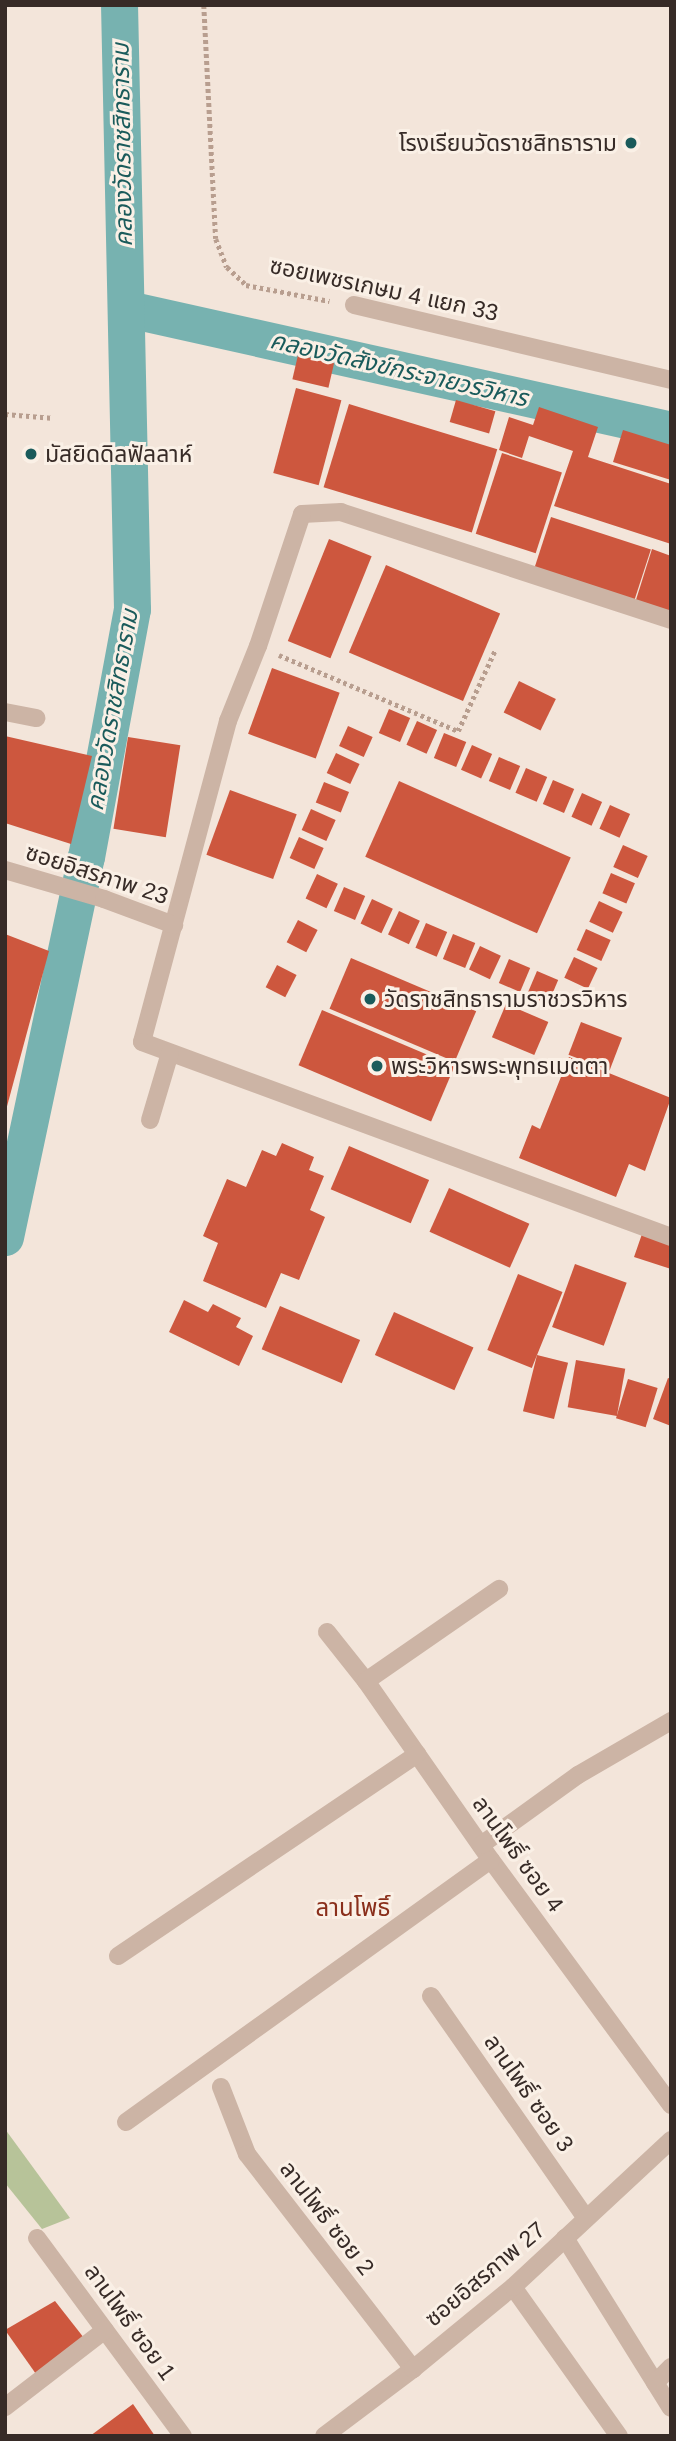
<!DOCTYPE html>
<meta charset="utf-8">
<style>
body{margin:0}
#map{position:relative;width:676px;height:2441px;overflow:hidden;background:#f3e5da;font-family:Helvetica,"Noto Sans Thai",sans-serif}
div>[style]{position:absolute}
[style*='--x']{left:calc(var(--x)*1px);top:calc(var(--y)*1px);width:calc(var(--w)*1px);rotate:calc(var(--a)*1deg)}
.green>*{inset:0;background:#b7c399}
.canal>*{height:37px;margin:-18.5px;padding:0 18.5px;transform-origin:18.5px;border-radius:18.5px;background:#77b2b0}
.building>*{inset:0;background:#cd573e;transform-origin:0 0}
.path>*{height:4.5px;margin-top:-2.25px;transform-origin:0;background:repeating-linear-gradient(90deg,#b89e8f 0 3.5px,transparent 0 7px)}
.minor>*{height:18px;margin:-9px;padding:0 9px;transform-origin:9px;border-radius:9px;background:#ccb4a5}
.dots>*{width:19px;height:19px;translate:-50% -50%;box-sizing:border-box;border:4px solid #faf0e6;border-radius:50%}
span{translate:-50% -50%;white-space:nowrap;text-align:center;line-height:1.15;-webkit-text-stroke:6px #faf0e6;paint-order:stroke}
.poi-label{font-size:23px;color:#372b27}
.right{translate:-100% -50%;text-align:right}
.left{translate:0 -50%;text-align:left}
.street-label{font-size:23px;color:#372b27}
.water-label{font-size:24px;color:#1a5b5b;font-style:italic}
.neighbourhood-label{font-size:24px;color:#8a2f1b}
.frame{position:absolute;inset:0;border:7px solid #372b27;pointer-events:none}
</style>
<div id="map">
<div class="green">
<div style="clip-path:polygon(5px 2129px,70px 2218px,42px 2229px,5px 2183px)"></div>
</div>
<div class="canal">
<div style="--x:128;--y:309;--w:556;--a:12.56"></div>
<div style="--x:5;--y:1237;--w:389;--a:-78"></div>
<div style="--x:86;--y:857;--w:252;--a:-79.5"></div>
<div style="--x:132;--y:609;--w:604;--a:-91.23"></div>
</div>
<div class="building">
<div style="left:298px;top:355px;width:37px;height:25px;rotate:13deg"></div>
<div style="left:296px;top:388px;width:47px;height:88px;rotate:15deg"></div>
<div style="left:456px;top:400px;width:41px;height:23px;rotate:16deg"></div>
<div style="left:349px;top:404px;width:155px;height:87px;rotate:17deg"></div>
<div style="clip-path:polygon(539px 407px,598px 427px,588px 457px,671px 484px,671px 544px,554px 506px,573px 451px,529px 436px,522px 458px,499px 450px,509px 417px,533px 425px)"></div>
<div style="clip-path:polygon(623px 430px,671px 445px,671px 480px,613px 462px)"></div>
<div style="left:502px;top:453px;width:63px;height:85px;rotate:18deg"></div>
<div style="left:551px;top:517px;width:105px;height:57px;rotate:18deg"></div>
<div style="left:329px;top:539px;width:46px;height:110px;rotate:22deg"></div>
<div style="clip-path:polygon(652px 549px,671px 556px,671px 616px,635px 603px)"></div>
<div style="left:386px;top:565px;width:124px;height:95px;rotate:23deg"></div>
<div style="left:272px;top:668px;width:72px;height:70px;rotate:20deg"></div>
<div style="left:519px;top:681px;width:41px;height:35px;rotate:26deg"></div>
<div style="left:389px;top:709px;width:23px;height:26px;rotate:23deg"></div>
<div style="left:417px;top:721px;width:22px;height:26px;rotate:24deg"></div>
<div style="left:348px;top:726px;width:27px;height:22px;rotate:24deg"></div>
<div style="left:444px;top:733px;width:24px;height:27px;rotate:22deg"></div>
<div style="clip-path:polygon(5px 736px,92px 756px,71px 844px,5px 823px)"></div>
<div style="left:128px;top:737px;width:53px;height:93px;rotate:9deg"></div>
<div style="left:472px;top:745px;width:22px;height:27px;rotate:24deg"></div>
<div style="left:336px;top:753px;width:26px;height:22px;rotate:25deg"></div>
<div style="left:499px;top:757px;width:23px;height:26px;rotate:23deg"></div>
<div style="left:526px;top:768px;width:23px;height:27px;rotate:23deg"></div>
<div style="left:553px;top:780px;width:23px;height:26px;rotate:23deg"></div>
<div style="left:399px;top:781px;width:188px;height:83px;rotate:24deg"></div>
<div style="left:324px;top:782px;width:27px;height:22px;rotate:22deg"></div>
<div style="left:230px;top:790px;width:71px;height:69px;rotate:20deg"></div>
<div style="left:582px;top:793px;width:22px;height:26px;rotate:24deg"></div>
<div style="left:610px;top:805px;width:22px;height:26px;rotate:24deg"></div>
<div style="left:311px;top:809px;width:27px;height:23px;rotate:24deg"></div>
<div style="left:299px;top:837px;width:27px;height:23px;rotate:24deg"></div>
<div style="left:623px;top:845px;width:27px;height:24px;rotate:24deg"></div>
<div style="left:611px;top:873px;width:26px;height:22px;rotate:23deg"></div>
<div style="left:317px;top:874px;width:23px;height:27px;rotate:25deg"></div>
<div style="left:344px;top:887px;width:23px;height:26px;rotate:23deg"></div>
<div style="left:372px;top:899px;width:23px;height:27px;rotate:25deg"></div>
<div style="left:599px;top:901px;width:26px;height:23px;rotate:25deg"></div>
<div style="left:399px;top:911px;width:23px;height:26px;rotate:25deg"></div>
<div style="left:298px;top:920px;width:22px;height:25px;rotate:27deg"></div>
<div style="left:426px;top:923px;width:23px;height:27px;rotate:23deg"></div>
<div style="left:586px;top:929px;width:27px;height:23px;rotate:24deg"></div>
<div style="clip-path:polygon(5px 934px,49px 951px,6px 1110px,5px 1110px)"></div>
<div style="left:453px;top:934px;width:24px;height:27px;rotate:22deg"></div>
<div style="left:480px;top:946px;width:23px;height:26px;rotate:25deg"></div>
<div style="left:574px;top:957px;width:26px;height:23px;rotate:25deg"></div>
<div style="left:351px;top:958px;width:136px;height:55px;rotate:23deg"></div>
<div style="left:509px;top:959px;width:23px;height:26px;rotate:23deg"></div>
<div style="left:277px;top:965px;width:22px;height:25px;rotate:27deg"></div>
<div style="left:537px;top:971px;width:23px;height:26px;rotate:23deg"></div>
<div style="left:506px;top:1004px;width:46px;height:36px;rotate:23deg"></div>
<div style="left:322px;top:1010px;width:144px;height:60px;rotate:23deg"></div>
<div style="left:581px;top:1022px;width:44px;height:35px;rotate:21deg"></div>
<div style="clip-path:polygon(569px 1057px,671px 1098px,645px 1171px,629px 1164px,616px 1197px,519px 1158px,532px 1125px,540px 1129px)"></div>
<div style="clip-path:polygon(282px 1143px,314px 1157px,309px 1170px,324px 1176px,310px 1210px,325px 1217px,299px 1280px,281px 1273px,266px 1308px,203px 1281px,218px 1243px,203px 1236px,227px 1179px,246px 1187px,262px 1150px,276px 1156px)"></div>
<div style="left:349px;top:1146px;width:87px;height:47px;rotate:23deg"></div>
<div style="left:449px;top:1188px;width:88px;height:48px;rotate:24deg"></div>
<div style="clip-path:polygon(642px 1234px,671px 1244px,671px 1269px,634px 1257px)"></div>
<div style="left:575px;top:1264px;width:55px;height:67px;rotate:20deg"></div>
<div style="left:518px;top:1274px;width:48px;height:82px;rotate:22deg"></div>
<div style="clip-path:polygon(184px 1300px,208px 1312px,213px 1304px,241px 1318px,236px 1327px,253px 1336px,239px 1366px,169px 1332px)"></div>
<div style="left:280px;top:1306px;width:87px;height:47px;rotate:23deg"></div>
<div style="left:394px;top:1312px;width:87px;height:47px;rotate:24deg"></div>
<div style="left:537px;top:1355px;width:32px;height:58px;rotate:14deg"></div>
<div style="left:576px;top:1360px;width:50px;height:48px;rotate:10deg"></div>
<div style="clip-path:polygon(668px 1378px,671px 1379px,671px 1426px,653px 1419px)"></div>
<div style="left:628px;top:1379px;width:31px;height:41px;rotate:17deg"></div>
<div style="clip-path:polygon(55px 2301px,84px 2338px,36px 2374px,5px 2330px)"></div>
<div style="clip-path:polygon(133px 2404px,155px 2436px,90px 2436px)"></div>
</div>
<div class="path">
<div style="--x:204;--y:5;--w:234;--a:87.1"></div>
<div style="--x:216;--y:239;--w:30;--a:69"></div>
<div style="--x:227;--y:267;--w:26;--a:43"></div>
<div style="--x:246;--y:285;--w:85;--a:10.9"></div>
<div style="--x:5;--y:414;--w:49;--a:4.7"></div>
<div style="--x:279;--y:655;--w:194;--a:23"></div>
<div style="--x:458;--y:731;--w:89;--a:-65.4"></div>
</div>
<div class="minor">
<div style="--x:354;--y:305;--w:326;--a:13.3"></div>
<div style="--x:671;--y:620;--w:347;--a:-161.9"></div>
<div style="--x:341;--y:512;--w:39;--a:177"></div>
<div style="--x:302;--y:514;--w:139;--a:108.4"></div>
<div style="--x:258;--y:646;--w:81;--a:111.8"></div>
<div style="--x:228;--y:721;--w:332;--a:105"></div>
<div style="--x:142;--y:1042;--w:564;--a:20.23"></div>
<div style="--x:5;--y:712;--w:32;--a:11"></div>
<div style="--x:5;--y:870;--w:103;--a:16.3"></div>
<div style="--x:104;--y:899;--w:75;--a:20.4"></div>
<div style="--x:150;--y:1120;--w:70;--a:-73.4"></div>
<div style="--x:327;--y:1632;--w:63;--a:51.5"></div>
<div style="--x:366;--y:1681;--w:218;--a:55.1"></div>
<div style="--x:491;--y:1860;--w:304;--a:53.7"></div>
<div style="--x:366;--y:1681;--w:162;--a:-34.7"></div>
<div style="--x:481;--y:1845;--w:120;--a:-35.8"></div>
<div style="--x:578;--y:1775;--w:108;--a:-30.1"></div>
<div style="--x:118;--y:1956;--w:361;--a:-34"></div>
<div style="--x:431;--y:1996;--w:271;--a:55.1"></div>
<div style="--x:221;--y:2087;--w:72;--a:68.8"></div>
<div style="--x:247;--y:2154;--w:272;--a:52.3"></div>
<div style="--x:126;--y:2122;--w:449;--a:-35.7"></div>
<div style="--x:37;--y:2238;--w:246;--a:53.6"></div>
<div style="--x:565;--y:2238;--w:200;--a:58.1"></div>
<div style="--x:513;--y:2287;--w:183;--a:54.6"></div>
<div style="--x:655;--y:2383;--w:23;--a:-45"></div>
<div style="--x:5;--y:2407;--w:126;--a:-37.6"></div>
<div style="--x:324;--y:2436;--w:111;--a:-37"></div>
<div style="--x:413;--y:2369;--w:129;--a:-39.4"></div>
<div style="--x:513;--y:2287;--w:216;--a:-42.9"></div>
</div>
<div class="dots">
<div style="left:631px;top:143px;background:#1a5b5b"></div>
<div style="left:31px;top:454px;background:#1a5b5b"></div>
<div style="left:370px;top:999px;background:#1a5b5b"></div>
<div style="left:377px;top:1066px;background:#1a5b5b"></div>
</div>
<div class="poi-label">
<span class="right" style="left:617px;top:143px">โรงเรียนวัดราชสิทธาราม</span>
<span class="left" style="left:45px;top:454px">มัสยิดดิลฟัลลาห์</span>
<span class="left" style="left:384px;top:999px">วัดราชสิทธารามราชวรวิหาร</span>
<span class="left" style="left:391px;top:1066px">พระวิหารพระพุทธเมตตา</span>
</div>
<div class="street-label">
<span style="left:384px;top:289px;rotate:12deg">ซอยเพชรเกษม 4 แยก 33</span>
<span style="left:97px;top:874px;rotate:18deg">ซอยอิสรภาพ 23</span>
<span style="left:518px;top:1854px;rotate:54deg">ลานโพธิ์ ซอย 4</span>
<span style="left:529px;top:2093px;rotate:55deg">ลานโพธิ์ ซอย 3</span>
<span style="left:327px;top:2218px;rotate:52deg">ลานโพธิ์ ซอย 2</span>
<span style="left:485px;top:2274px;rotate:-40deg">ซอยอิสรภาพ 27</span>
<span style="left:130px;top:2322px;rotate:54deg">ลานโพธิ์ ซอย 1</span>
</div>
<div class="water-label">
<span style="left:122px;top:145px;rotate:-91deg">คลองวัดราชสิทธาราม</span>
<span style="left:399px;top:369px;rotate:13deg">คลองวัดสังข์กระจายวรวิหาร</span>
<span style="left:112px;top:710px;rotate:-80deg">คลองวัดราชสิทธาราม</span>
</div>
<div class="neighbourhood-label">
<span style="left:353px;top:1908px">ลานโพธิ์</span>
</div>
<div class="frame"></div>
</div>
